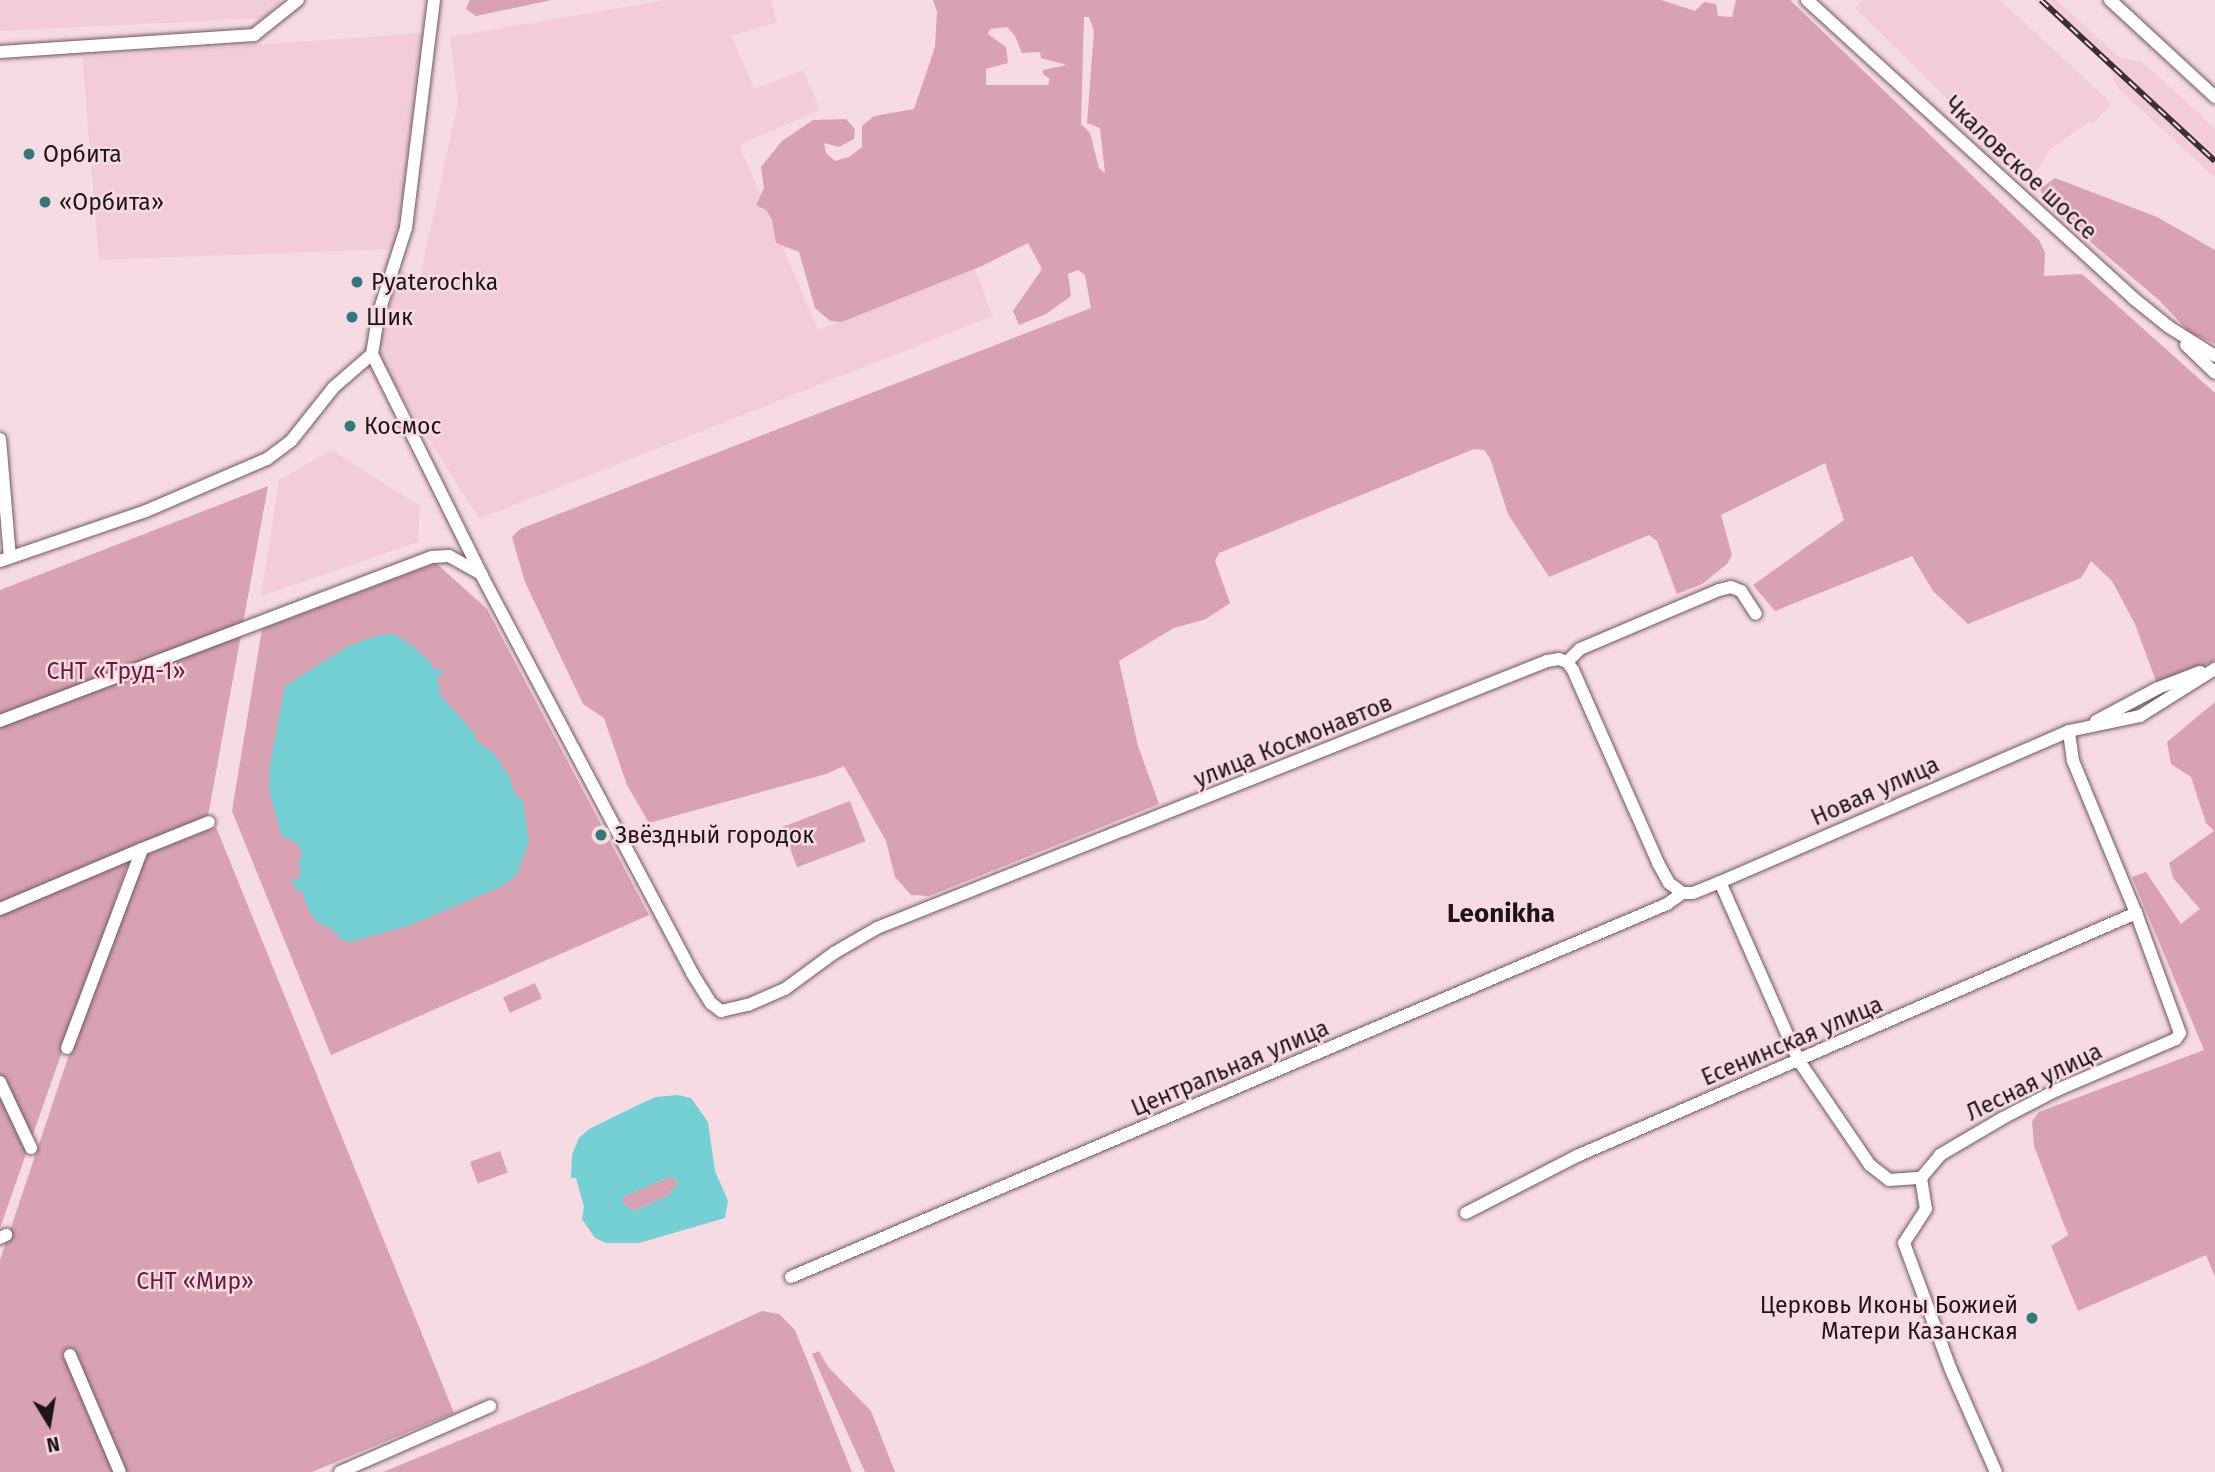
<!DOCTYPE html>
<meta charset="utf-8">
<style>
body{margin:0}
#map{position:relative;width:2215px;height:1472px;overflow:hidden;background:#f7dbe2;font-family:"Fira Sans",sans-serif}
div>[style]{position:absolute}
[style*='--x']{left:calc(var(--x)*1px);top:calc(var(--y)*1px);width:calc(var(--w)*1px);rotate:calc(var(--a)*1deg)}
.built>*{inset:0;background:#f2cdd7}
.green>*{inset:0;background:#d8a2b2;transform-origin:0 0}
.water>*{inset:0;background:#74d0d2}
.roads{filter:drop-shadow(0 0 2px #70585f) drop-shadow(0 0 2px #70585f)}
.minor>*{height:12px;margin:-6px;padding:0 6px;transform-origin:6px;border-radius:6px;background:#fff}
.rail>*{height:6px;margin-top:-3px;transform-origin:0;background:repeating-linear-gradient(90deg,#f7dbe2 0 10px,#3d3034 0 20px);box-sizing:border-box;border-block:2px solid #3d3034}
.dots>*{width:19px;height:19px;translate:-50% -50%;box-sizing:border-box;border:4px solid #f7dbe2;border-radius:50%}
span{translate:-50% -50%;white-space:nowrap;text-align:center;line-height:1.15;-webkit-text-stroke:5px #f7dbe2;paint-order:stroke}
.poi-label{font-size:23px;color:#1e1417}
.left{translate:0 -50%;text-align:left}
.right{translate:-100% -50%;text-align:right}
.street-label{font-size:23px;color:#1e1417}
.park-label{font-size:23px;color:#6a183b}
.quarter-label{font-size:26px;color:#1e1417;font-weight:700}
.north{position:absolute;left:14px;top:1388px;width:70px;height:70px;-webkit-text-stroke:5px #f7dbe2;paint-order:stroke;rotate:169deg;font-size:19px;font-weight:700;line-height:28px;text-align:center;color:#1e1417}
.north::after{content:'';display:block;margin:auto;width:24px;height:32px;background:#1e1417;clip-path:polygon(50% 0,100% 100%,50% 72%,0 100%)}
</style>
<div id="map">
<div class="built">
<div style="clip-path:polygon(0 0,281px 0,265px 18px,0 31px)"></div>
<div style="clip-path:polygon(665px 0,771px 0,777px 22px,732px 36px,754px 89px,803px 70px,820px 110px,739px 145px,818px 330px,974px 268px,993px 316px,479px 519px,393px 382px,382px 362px,379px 340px,400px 271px,420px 277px,458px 103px,450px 37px)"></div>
<div style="clip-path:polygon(1863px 0,2000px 0,2107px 99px,2110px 105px,2094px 123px,2087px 123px,2048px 151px,2042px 164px,2028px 178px,1855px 8px)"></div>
<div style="clip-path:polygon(2035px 0,2056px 0,2121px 59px,2141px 61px,2215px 128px,2215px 178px,2117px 87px,2109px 67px)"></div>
<div style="clip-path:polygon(423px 33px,400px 227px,392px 249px,99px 260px,82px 57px)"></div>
<div style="clip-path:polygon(331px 450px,420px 506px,418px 542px,261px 596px,279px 480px)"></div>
</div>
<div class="green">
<div style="clip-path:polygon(470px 0,552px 0,476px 16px,466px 9px)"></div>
<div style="clip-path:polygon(evenodd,933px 0,1661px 0,1695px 11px,1704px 2px,1716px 4px,1718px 16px,1732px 17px,1736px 0,1790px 0,2039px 240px,2045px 253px,2044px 276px,2082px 274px,2215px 393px,2215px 661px,2157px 684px,2135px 624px,2112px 581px,2091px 561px,2081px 578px,1968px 624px,1933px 591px,1912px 556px,1775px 611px,1753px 585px,1844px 520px,1825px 463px,1721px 515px,1732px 555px,1727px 564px,1702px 584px,1677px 594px,1657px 541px,1649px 535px,1549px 577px,1508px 514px,1490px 458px,1484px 450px,1474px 449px,1219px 553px,1215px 561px,1230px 603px,1206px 619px,1174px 628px,1119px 661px,1138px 746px,1159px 804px,929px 896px,911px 895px,895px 877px,886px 841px,844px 766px,826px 774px,649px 823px,627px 785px,604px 718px,583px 704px,525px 582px,512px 537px,520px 529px,1091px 308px,1085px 275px,1078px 270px,1068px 274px,1071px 296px,1046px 314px,1019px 325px,1013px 311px,1042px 269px,1028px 243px,982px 266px,842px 322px,830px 321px,815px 308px,799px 252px,776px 243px,772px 220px,766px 210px,756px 205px,764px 188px,761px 167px,782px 141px,813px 120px,846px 119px,855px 129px,854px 139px,839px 147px,824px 143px,826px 153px,835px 161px,849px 157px,862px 147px,862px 126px,874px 116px,914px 109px,935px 47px,937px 12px,933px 0,1084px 17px,1089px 17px,1094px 31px,1087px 123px,1100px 128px,1105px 173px,1099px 168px,1090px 133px,1081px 124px,1084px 17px,933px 0,1007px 27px,1015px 36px,1022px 53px,1040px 52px,1041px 58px,1067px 65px,1043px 70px,1043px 74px,1050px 79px,1048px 85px,986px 85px,986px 69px,1008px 63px,1006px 47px,988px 34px,990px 29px,1007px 27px)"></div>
<div style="clip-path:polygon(2055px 178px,2157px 217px,2215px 250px,2215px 344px,2189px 332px,2160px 301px,2046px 204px,2040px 189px)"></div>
<div style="clip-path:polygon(268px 486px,208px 816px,133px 850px,0 1228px,0 590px)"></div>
<div style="clip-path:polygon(436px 563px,487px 609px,649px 915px,331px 1055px,232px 811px,262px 629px)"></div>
<div style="clip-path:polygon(2215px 702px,2215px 1277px,2206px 1255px,2078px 1311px,2051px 1246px,2068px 1235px,2034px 1146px,2032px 1121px,2039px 1112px,2204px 1050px,2132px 877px,2146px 872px,2181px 924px,2200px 909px,2173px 878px,2169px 863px,2214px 831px,2206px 823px,2191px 777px,2171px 764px,2167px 742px)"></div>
<div style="left:850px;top:801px;width:43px;height:73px;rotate:69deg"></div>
<div style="clip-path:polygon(216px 827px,454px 1413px,312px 1472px,0 1472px,0 1260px,74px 1040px,145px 855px)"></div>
<div style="left:535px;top:983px;width:17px;height:35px;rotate:66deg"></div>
<div style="left:500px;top:1151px;width:23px;height:32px;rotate:70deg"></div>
<div style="clip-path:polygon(667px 1178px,674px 1178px,678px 1183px,668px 1196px,634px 1211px,623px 1203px,623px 1197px)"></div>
<div style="clip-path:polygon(762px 1311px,779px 1314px,795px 1330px,852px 1472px,383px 1472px,646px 1364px)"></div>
<div style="clip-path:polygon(819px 1351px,828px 1367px,871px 1411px,895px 1472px,865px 1472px,812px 1354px)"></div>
</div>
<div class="water">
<div style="clip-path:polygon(393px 634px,412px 645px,432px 664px,433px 669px,442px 669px,443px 674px,437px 676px,441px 696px,476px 735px,476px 741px,493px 752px,509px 776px,515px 794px,523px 801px,529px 841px,517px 875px,501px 887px,408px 926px,351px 942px,341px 940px,336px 932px,317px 922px,308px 909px,302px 891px,296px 891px,291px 878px,300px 879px,300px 864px,296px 865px,301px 858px,301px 850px,296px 842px,282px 837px,269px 791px,270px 765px,285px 686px,347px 647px,378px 635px)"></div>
<div style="clip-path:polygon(evenodd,678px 1095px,691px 1098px,708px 1122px,715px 1171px,728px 1201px,725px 1218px,639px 1243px,606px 1243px,595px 1238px,582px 1219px,584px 1207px,576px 1178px,571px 1178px,572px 1155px,579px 1138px,589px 1129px,638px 1105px,656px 1097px,678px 1095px,667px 1178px,674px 1178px,678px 1183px,668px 1196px,634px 1211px,623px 1203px,623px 1197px,667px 1178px)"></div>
</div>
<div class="roads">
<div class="minor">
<div style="--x:434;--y:0;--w:230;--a:97"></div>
<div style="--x:406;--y:228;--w:88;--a:107.8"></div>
<div style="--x:379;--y:312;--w:43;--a:99.5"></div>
<div style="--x:372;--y:354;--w:246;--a:63.6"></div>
<div style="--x:481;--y:574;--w:451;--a:62.1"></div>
<div style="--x:692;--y:973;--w:36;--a:58"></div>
<div style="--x:711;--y:1003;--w:13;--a:39"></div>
<div style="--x:721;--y:1011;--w:28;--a:-13"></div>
<div style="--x:748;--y:1005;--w:40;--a:-23.4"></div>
<div style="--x:785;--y:989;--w:61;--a:-36.3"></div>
<div style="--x:834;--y:953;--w:50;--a:-30.2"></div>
<div style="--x:877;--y:928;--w:721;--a:-21.73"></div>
<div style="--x:1547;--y:661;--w:12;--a:-9"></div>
<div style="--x:1559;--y:659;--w:9;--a:21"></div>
<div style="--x:1807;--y:0;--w:442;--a:42.4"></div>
<div style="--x:2133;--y:298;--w:46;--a:38.9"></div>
<div style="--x:2169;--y:327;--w:54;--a:32.2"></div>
<div style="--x:2110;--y:0;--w:143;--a:42.7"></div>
<div style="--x:0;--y:52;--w:255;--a:-3.8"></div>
<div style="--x:254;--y:35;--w:56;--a:-38.5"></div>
<div style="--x:2186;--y:345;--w:40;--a:44"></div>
<div style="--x:0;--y:439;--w:118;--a:85.2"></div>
<div style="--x:0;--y:561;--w:154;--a:-18.9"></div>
<div style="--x:146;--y:511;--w:132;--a:-23.3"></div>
<div style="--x:267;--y:459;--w:30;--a:-37"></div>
<div style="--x:291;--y:441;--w:69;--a:-51.5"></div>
<div style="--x:334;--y:387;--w:50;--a:-41"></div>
<div style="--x:1567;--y:662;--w:10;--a:53"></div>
<div style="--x:1573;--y:670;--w:211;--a:66.2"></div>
<div style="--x:1658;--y:863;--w:23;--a:61"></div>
<div style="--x:1669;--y:883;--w:17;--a:36"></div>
<div style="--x:1683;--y:893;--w:10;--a:0"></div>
<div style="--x:1693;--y:893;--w:29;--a:-22"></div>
<div style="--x:1720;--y:882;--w:380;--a:-23.4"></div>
<div style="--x:2069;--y:731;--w:73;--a:-11.9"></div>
<div style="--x:2140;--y:716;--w:89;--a:-32.1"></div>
<div style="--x:1567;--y:662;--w:18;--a:-45"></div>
<div style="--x:1580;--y:649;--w:151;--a:-23"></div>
<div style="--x:1719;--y:590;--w:12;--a:-14"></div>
<div style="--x:1731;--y:587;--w:11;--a:22"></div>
<div style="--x:1741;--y:591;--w:27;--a:57"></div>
<div style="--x:0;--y:721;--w:462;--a:-20.8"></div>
<div style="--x:432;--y:557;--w:17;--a:-3"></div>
<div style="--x:449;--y:556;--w:37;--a:29"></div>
<div style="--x:2096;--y:721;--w:70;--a:-28"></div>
<div style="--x:2158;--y:688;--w:45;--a:-20.9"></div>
<div style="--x:1720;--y:882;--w:196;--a:66.2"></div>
<div style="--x:1799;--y:1061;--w:126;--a:55.7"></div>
<div style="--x:1870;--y:1165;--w:24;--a:38"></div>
<div style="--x:1889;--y:1180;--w:32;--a:-4"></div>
<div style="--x:0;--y:909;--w:154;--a:-22.9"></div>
<div style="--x:67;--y:1048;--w:213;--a:-69.3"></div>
<div style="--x:142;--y:849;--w:72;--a:-21.9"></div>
<div style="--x:0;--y:1082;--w:73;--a:64.8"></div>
<div style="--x:1921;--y:1178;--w:30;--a:-50"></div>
<div style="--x:1940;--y:1155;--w:71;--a:-30.5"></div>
<div style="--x:2001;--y:1119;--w:63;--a:-27.4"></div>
<div style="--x:2057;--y:1090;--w:129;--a:-23.2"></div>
<div style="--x:2176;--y:1039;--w:7;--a:-56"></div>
<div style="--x:2180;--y:1033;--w:128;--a:-110.1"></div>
<div style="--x:2136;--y:913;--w:165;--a:-112.5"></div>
<div style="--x:2073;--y:761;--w:30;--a:-98"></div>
<div style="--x:1921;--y:1178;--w:31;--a:81"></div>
<div style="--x:1926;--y:1209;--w:40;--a:122.9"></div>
<div style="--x:1904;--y:1243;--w:135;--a:69.7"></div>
<div style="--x:1951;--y:1370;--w:111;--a:66.2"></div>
<div style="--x:1466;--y:1213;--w:125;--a:-27.2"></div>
<div style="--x:1577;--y:1156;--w:610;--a:-23.49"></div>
<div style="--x:0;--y:1238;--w:7;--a:-27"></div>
<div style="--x:791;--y:1277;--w:952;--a:-23.06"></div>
<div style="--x:1667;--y:904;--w:19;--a:-35"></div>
<div style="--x:70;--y:1355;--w:127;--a:66.9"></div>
<div style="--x:340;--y:1472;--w:164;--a:-23.7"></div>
</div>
</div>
<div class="rail">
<div style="--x:2041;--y:0;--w:237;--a:42.8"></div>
</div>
<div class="dots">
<div style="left:29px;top:154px;background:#317a7c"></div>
<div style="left:45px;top:202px;background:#317a7c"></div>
<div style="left:357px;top:282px;background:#317a7c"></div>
<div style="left:352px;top:317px;background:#317a7c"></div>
<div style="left:350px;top:426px;background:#317a7c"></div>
<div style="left:601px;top:835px;background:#317a7c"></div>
<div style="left:2032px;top:1318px;background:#317a7c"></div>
</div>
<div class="poi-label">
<span class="left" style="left:43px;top:154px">Орбита</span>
<span class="left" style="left:59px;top:202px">«Орбита»</span>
<span class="left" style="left:371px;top:282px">Pyaterochka</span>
<span class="left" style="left:366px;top:317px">Шик</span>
<span class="left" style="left:364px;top:426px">Космос</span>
<span class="left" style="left:615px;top:835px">Звёздный городок</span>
<span class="right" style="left:2018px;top:1318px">Церковь Иконы Божией<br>Матери Казанская</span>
</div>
<div class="street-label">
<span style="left:2021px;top:168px;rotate:43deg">Чкаловское шоссе</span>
<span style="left:1293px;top:741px;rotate:-22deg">улица Космонавтов</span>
<span style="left:1875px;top:791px;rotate:-24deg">Новая улица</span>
<span style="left:1792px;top:1041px;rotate:-23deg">Есенинская улица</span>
<span style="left:1230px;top:1068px;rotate:-23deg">Центральная улица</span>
<span style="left:2034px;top:1082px;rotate:-26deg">Лесная улица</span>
</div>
<div class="park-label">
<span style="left:116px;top:671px">СНТ «Труд-1»</span>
<span style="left:195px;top:1281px">СНТ «Мир»</span>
</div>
<div class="quarter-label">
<span style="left:1501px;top:914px">Leonikha</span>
</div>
<div class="north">N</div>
</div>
